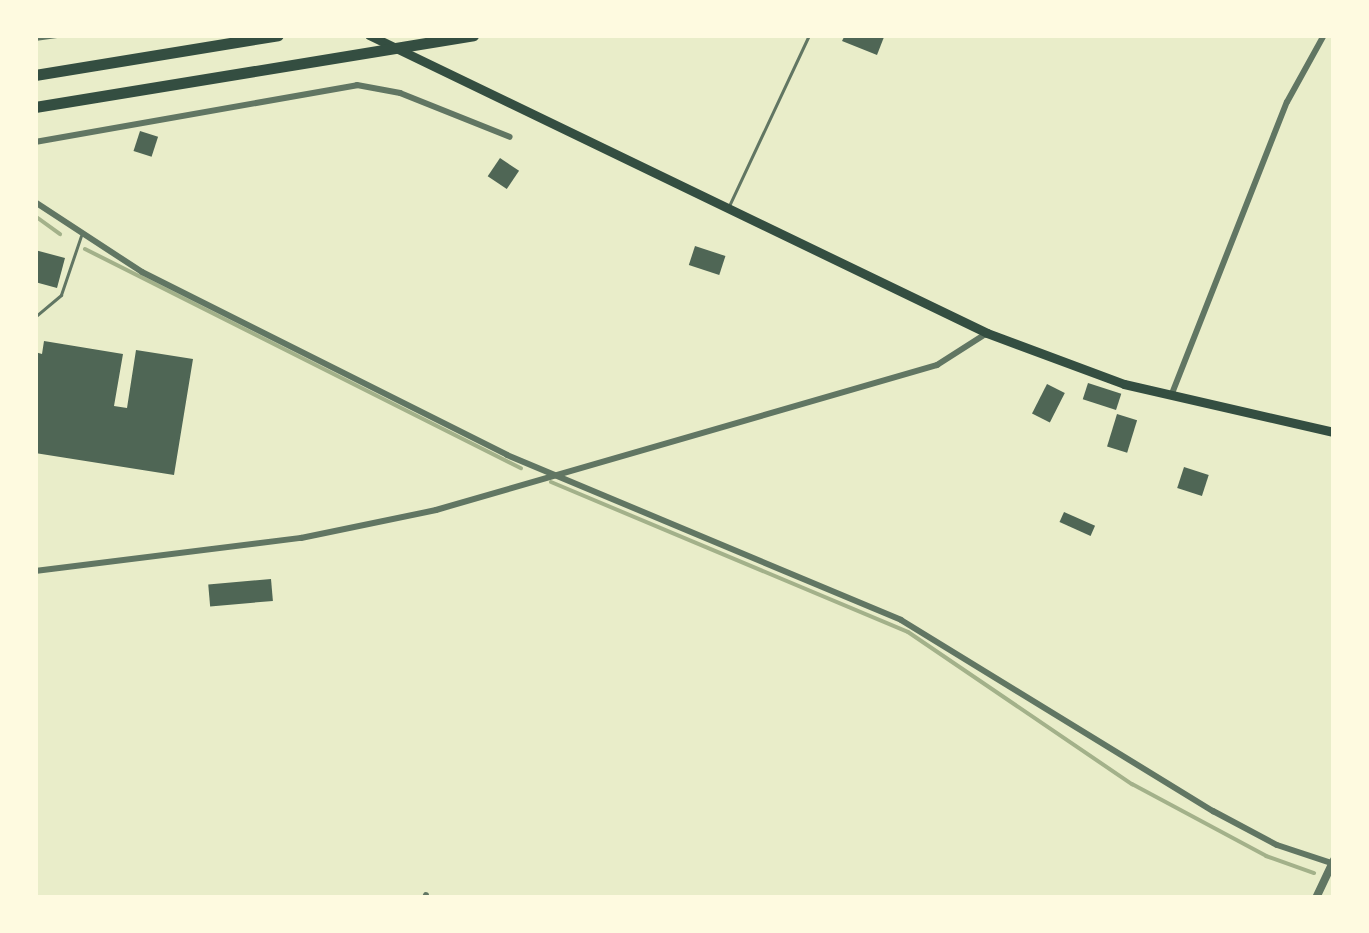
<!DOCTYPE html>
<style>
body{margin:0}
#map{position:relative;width:1369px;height:933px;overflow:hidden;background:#e9edc9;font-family:"Libre Baskerville",serif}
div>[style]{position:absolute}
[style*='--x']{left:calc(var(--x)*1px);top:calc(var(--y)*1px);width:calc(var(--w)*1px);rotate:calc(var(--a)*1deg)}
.stream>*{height:4px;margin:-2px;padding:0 2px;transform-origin:2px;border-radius:2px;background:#a3b18a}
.building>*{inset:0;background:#4f6655;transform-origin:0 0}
.service>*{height:2.5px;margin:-1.25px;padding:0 1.25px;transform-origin:1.25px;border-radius:1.25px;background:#617663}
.minor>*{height:6px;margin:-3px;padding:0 3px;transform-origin:3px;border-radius:3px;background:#617663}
.tertiary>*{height:8px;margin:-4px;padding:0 4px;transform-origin:4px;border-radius:4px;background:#617663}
.secondary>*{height:9px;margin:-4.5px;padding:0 4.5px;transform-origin:4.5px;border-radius:4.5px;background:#344e41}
.motorway>*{height:11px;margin:-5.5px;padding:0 5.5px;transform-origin:5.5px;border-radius:5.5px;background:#344e41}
span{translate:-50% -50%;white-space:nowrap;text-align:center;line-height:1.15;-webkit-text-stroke:10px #fefae0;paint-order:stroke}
.frame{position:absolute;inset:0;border:38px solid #fefae0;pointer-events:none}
</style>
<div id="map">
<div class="stream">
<div style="--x:35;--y:216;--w:31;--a:36"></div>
<div style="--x:85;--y:249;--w:488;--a:26.7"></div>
<div style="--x:551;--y:482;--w:387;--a:22.8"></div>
<div style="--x:908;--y:632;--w:271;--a:34.2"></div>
<div style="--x:1132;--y:784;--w:152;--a:28.2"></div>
<div style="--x:1266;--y:856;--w:51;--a:19.5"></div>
</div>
<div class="building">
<div style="clip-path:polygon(845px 35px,878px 35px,884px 37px,877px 55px,842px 41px)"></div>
<div style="left:140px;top:131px;width:19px;height:21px;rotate:18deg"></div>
<div style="left:500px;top:158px;width:23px;height:22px;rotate:34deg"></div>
<div style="left:695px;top:246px;width:32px;height:20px;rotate:18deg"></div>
<div style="clip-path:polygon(35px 250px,65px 258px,57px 288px,35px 282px)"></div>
<div style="clip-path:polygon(44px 341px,123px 354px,114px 406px,127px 408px,136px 350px,193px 359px,174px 475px,35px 453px,35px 352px,42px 354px)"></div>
<div style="left:1088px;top:383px;width:35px;height:17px;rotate:18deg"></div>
<div style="left:1047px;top:384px;width:20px;height:33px;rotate:27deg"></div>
<div style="left:1117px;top:414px;width:21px;height:34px;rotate:17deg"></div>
<div style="left:1184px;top:467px;width:26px;height:22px;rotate:18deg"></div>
<div style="left:1064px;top:512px;width:34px;height:11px;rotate:24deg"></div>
<div style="left:271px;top:579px;width:22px;height:63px;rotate:85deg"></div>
</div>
<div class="service">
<div style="--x:729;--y:206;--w:189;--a:-64.9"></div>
<div style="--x:35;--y:317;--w:34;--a:-40"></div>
<div style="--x:61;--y:295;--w:62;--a:-71.3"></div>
</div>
<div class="minor">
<div style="--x:35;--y:38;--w:22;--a:-8"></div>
<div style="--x:35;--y:142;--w:327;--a:-10"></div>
<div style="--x:357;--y:85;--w:44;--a:10.5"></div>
<div style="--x:400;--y:93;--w:118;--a:21.8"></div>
<div style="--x:35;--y:202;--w:128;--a:33.2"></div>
<div style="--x:142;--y:272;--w:408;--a:26.6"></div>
<div style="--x:507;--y:455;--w:427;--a:22.7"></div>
<div style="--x:901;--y:620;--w:366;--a:31.5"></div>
<div style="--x:1213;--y:811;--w:72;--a:28"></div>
<div style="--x:1277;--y:845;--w:60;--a:18.4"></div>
<div style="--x:1171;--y:396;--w:316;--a:-68.5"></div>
<div style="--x:1287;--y:102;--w:77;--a:-61.1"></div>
<div style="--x:35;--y:571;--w:268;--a:-7.1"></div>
<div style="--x:301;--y:538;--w:138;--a:-11.7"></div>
<div style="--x:436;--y:510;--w:522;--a:-16.14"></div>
<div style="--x:937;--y:365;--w:59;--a:-32.6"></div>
<div style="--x:425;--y:898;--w:3;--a:-72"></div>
</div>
<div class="tertiary">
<div style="--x:1316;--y:898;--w:42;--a:-64.7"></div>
</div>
<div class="secondary">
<div style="--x:369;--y:35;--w:686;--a:25.74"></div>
<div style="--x:987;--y:333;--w:146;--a:20.4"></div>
<div style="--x:1124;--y:384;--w:215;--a:12.9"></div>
</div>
<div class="motorway">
<div style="--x:35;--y:75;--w:246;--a:-9.3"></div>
<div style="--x:35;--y:107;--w:444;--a:-9.3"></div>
</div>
<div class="frame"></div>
</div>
